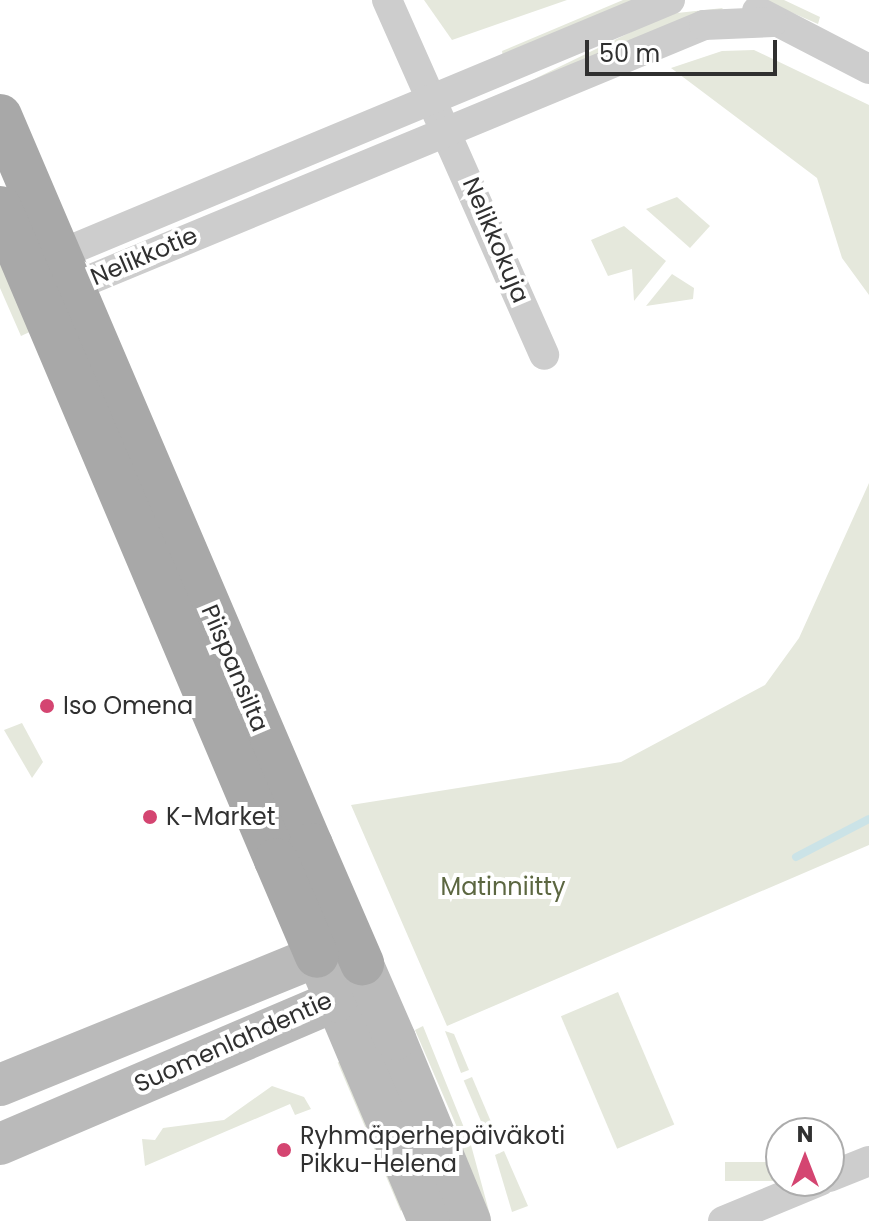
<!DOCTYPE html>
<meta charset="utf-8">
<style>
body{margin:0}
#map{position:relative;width:869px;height:1221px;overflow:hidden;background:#fff;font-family:Poppins,sans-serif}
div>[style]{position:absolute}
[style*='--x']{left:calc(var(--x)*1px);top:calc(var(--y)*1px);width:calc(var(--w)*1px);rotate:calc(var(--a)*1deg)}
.green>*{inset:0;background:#e5e8dc;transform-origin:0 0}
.stream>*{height:8px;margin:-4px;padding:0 4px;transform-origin:4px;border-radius:4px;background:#cbe3e7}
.minor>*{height:30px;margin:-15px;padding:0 15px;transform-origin:15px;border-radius:15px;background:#cdcdcd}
.secondary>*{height:42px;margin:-21px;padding:0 21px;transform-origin:21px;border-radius:21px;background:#bababa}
.primary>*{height:44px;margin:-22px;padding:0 22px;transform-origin:22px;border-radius:22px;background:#a8a8a8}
.secondary-bridge>*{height:42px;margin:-21px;padding:0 21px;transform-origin:21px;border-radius:21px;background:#bababa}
.primary-bridge>*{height:44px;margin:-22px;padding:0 22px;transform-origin:22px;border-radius:22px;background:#a8a8a8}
.dots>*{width:22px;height:22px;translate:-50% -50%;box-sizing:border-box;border:4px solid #fff;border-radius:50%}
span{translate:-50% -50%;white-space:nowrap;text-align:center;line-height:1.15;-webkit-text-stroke:8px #fff;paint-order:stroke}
.street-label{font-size:24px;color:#303030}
.poi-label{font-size:24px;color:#303030}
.left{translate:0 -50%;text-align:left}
.park-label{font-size:24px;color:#5c6741}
.north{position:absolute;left:765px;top:1117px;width:80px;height:80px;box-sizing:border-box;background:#fff;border:2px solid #acacac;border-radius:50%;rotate:0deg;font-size:22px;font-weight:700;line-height:32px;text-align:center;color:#303030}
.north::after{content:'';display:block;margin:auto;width:28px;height:36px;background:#d44571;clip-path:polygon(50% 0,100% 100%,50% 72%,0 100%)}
.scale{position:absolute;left:585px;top:40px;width:192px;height:36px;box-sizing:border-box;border:4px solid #303030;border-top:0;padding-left:10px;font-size:24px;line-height:28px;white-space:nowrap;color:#303030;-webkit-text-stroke:6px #fff;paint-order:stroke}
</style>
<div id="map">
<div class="green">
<div style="clip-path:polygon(424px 0,567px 0,452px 40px)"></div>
<div style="clip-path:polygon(623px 0,642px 0,503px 57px,502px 51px)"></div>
<div style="clip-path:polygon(763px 0,784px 0,820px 17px,818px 24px)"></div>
<div style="clip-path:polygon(723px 8px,721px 10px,524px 84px,668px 14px)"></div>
<div style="clip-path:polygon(754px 50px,869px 105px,869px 295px,842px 258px,817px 178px,671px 68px,722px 51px)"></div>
<div style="clip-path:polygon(677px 197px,710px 226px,690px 248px,646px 209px)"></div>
<div style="clip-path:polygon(624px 226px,666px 261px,634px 301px,632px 269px,608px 276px,591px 240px)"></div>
<div style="clip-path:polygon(0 250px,36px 329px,21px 336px,0 288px)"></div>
<div style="clip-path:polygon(672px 274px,694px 288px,693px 299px,646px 306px)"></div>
<div style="clip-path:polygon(869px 483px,869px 845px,447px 1026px,351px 805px,621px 762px,765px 685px,799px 638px)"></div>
<div style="clip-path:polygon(22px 723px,43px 762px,32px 778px,4px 730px)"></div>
<div style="left:618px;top:992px;width:144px;height:62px;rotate:67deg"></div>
<div style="clip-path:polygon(423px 1026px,471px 1145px,490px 1215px,481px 1218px,456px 1125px,415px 1030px)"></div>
<div style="clip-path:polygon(445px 1031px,454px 1034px,469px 1070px,461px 1073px)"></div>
<div style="left:346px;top:1059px;width:161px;height:9px;rotate:67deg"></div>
<div style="left:472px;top:1077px;width:73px;height:9px;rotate:67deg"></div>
<div style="clip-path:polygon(272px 1086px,304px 1097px,311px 1109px,295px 1115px,290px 1104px,145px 1166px,142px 1139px,155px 1140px,163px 1128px,224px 1120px)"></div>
<div style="clip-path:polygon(504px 1151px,528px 1206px,512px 1212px,495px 1155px)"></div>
<div style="left:781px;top:1162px;width:19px;height:56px;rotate:90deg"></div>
</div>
<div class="stream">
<div style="--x:796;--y:857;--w:82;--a:-27.5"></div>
</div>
<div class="minor">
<div style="--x:387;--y:0;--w:388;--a:66.1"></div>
<div style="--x:757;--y:11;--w:126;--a:27.4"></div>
<div style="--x:47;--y:269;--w:18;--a:-52"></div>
<div style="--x:58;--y:255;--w:663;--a:-22.62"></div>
<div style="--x:55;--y:286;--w:17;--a:3"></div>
<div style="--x:72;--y:287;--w:684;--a:-22.52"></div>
<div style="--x:704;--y:25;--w:69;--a:-2.5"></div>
<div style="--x:829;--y:1177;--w:43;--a:-21.8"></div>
<div style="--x:723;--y:1221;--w:105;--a:-22.4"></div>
</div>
<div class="secondary">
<div style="--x:395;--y:1039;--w:197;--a:67.6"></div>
<div style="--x:0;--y:1085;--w:342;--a:-22.1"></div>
<div style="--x:317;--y:956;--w:36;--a:9"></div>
<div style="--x:0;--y:1144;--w:365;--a:-23.1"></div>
<div style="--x:336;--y:1001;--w:239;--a:67.1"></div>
</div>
<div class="primary">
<div style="--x:0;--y:116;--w:793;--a:66.9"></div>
<div style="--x:0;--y:208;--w:708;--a:67.06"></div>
</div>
<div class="secondary-bridge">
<div style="--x:317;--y:956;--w:49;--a:67.1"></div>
<div style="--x:362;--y:963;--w:83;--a:66.5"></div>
</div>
<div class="primary-bridge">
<div style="--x:311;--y:845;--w:129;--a:66.6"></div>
<div style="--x:276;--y:860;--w:104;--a:66.9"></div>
</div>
<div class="dots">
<div style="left:47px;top:706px;background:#d44571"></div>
<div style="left:150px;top:817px;background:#d44571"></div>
<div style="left:284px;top:1150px;background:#d44571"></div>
</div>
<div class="street-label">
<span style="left:496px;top:240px;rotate:67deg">Nelikkokuja</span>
<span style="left:144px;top:256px;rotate:-23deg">Nelikkotie</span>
<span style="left:235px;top:668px;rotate:67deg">Piispansilta</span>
<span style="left:233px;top:1042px;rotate:-24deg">Suomenlahdentie</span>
</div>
<div class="poi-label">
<span class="left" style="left:63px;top:706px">Iso Omena</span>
<span class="left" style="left:166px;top:817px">K-Market</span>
<span class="left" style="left:300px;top:1150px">Ryhmäperhepäiväkoti<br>Pikku-Helena</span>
</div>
<div class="park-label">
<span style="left:503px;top:887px">Matinniitty</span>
</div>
<div class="north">N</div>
<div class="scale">50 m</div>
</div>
